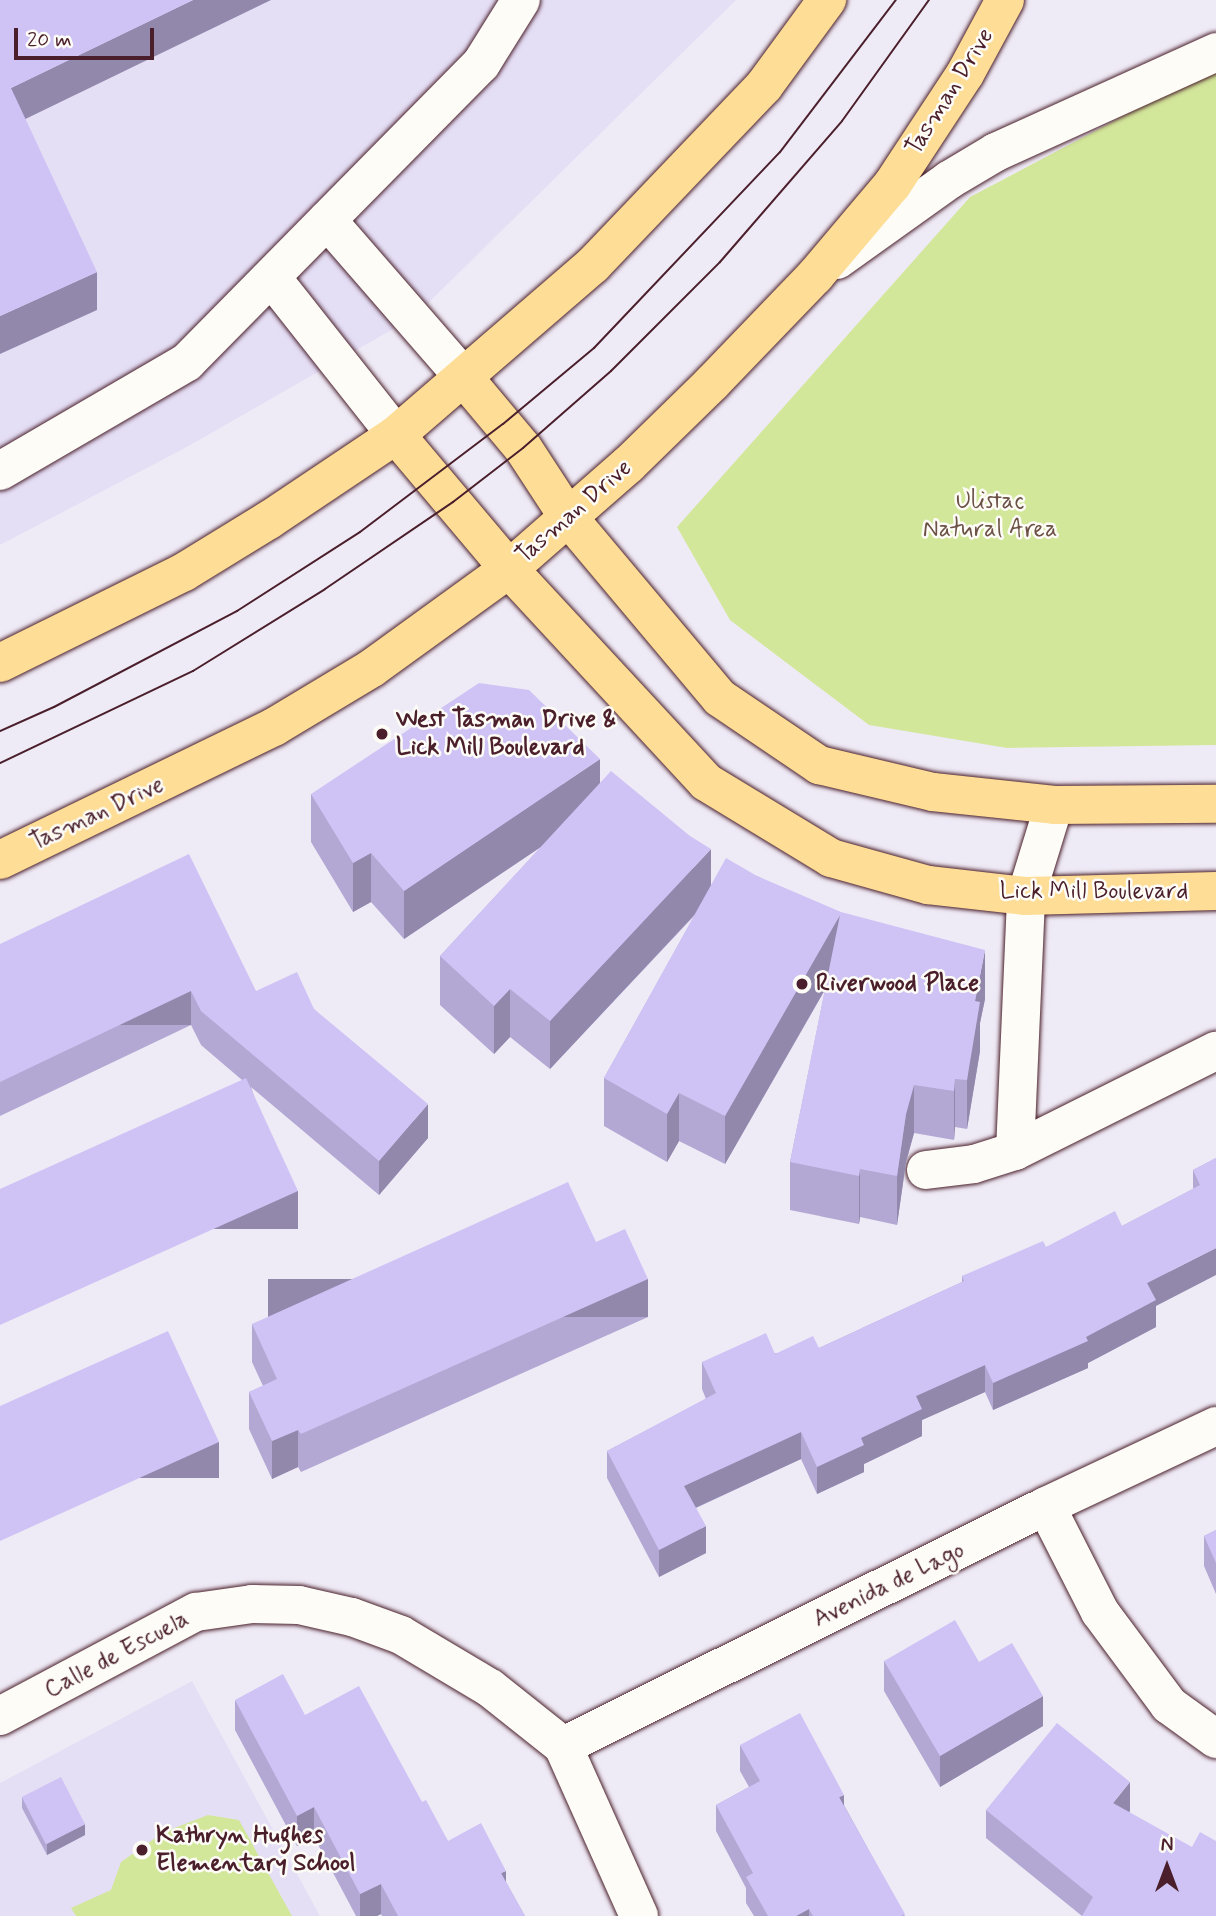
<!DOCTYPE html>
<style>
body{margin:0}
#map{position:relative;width:1216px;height:1916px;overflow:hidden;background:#efebf6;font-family:Mynerve,sans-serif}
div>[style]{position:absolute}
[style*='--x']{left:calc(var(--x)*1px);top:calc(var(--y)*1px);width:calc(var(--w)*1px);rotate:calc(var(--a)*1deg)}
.built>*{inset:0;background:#e5dff6}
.green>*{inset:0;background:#d3e79b}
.roads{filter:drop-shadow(0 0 2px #4a1f2b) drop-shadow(0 0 2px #4a1f2b)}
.minor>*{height:38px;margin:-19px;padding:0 19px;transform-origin:19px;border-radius:19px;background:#fdfcf7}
.major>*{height:38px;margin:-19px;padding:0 19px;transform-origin:19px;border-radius:19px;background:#fedd96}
.tram>*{height:2px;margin:-1px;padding:0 1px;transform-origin:1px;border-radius:1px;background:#4a1f2b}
.wall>*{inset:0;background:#b2a8d3}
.shaded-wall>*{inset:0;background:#9188ac;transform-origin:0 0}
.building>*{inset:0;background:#cfc3f5;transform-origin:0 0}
.dots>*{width:19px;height:19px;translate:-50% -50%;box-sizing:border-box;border:4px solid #fdfcf7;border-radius:50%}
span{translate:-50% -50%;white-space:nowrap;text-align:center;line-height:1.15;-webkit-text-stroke:5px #fdfcf7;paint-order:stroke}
.street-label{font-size:24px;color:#4a1f2b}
.park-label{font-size:24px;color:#6c5147}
.poi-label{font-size:24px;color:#4a1f2b;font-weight:700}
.left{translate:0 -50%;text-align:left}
.north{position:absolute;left:1132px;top:1832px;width:70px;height:70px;-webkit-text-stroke:5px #fdfcf7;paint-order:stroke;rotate:0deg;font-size:19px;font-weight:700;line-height:28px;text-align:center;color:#4a1f2b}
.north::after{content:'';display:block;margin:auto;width:24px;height:32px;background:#4a1f2b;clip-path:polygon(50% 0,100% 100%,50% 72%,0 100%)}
.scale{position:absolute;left:14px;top:28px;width:140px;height:32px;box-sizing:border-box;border:4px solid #4a1f2b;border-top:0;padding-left:9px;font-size:21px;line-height:24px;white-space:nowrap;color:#4a1f2b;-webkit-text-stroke:5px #fdfcf7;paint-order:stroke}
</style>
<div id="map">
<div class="built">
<div style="clip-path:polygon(0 0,736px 0,414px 317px,185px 448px,0 545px)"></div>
<div style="clip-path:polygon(192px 1681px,320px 1916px,0 1916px,0 1783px)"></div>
</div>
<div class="green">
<div style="clip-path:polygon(1216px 67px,1216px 745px,1007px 748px,869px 725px,730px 620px,677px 527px,970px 197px)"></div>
<div style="clip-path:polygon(208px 1815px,239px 1820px,292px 1916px,76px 1916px,71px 1908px,111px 1890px,121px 1862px,164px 1832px)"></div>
</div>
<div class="roads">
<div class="minor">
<div style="--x:327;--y:220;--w:211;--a:49"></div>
<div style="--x:837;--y:260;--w:138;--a:-35.5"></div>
<div style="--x:949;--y:180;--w:55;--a:-30.8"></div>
<div style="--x:996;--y:152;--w:242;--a:-24.4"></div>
<div style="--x:272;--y:278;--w:200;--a:51.7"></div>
<div style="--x:0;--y:471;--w:216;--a:-30.2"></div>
<div style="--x:187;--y:362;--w:419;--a:-45.4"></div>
<div style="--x:481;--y:64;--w:75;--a:-58"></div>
<div style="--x:1015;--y:1151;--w:255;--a:-87.5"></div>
<div style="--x:1026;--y:896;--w:95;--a:-72.9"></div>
<div style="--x:926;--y:1170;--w:48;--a:-7.1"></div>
<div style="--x:974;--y:1164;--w:43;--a:-17.6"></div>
<div style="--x:1015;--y:1151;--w:225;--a:-26.5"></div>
<div style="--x:1046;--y:1506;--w:119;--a:63"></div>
<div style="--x:1100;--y:1612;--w:116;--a:53.4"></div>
<div style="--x:1169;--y:1705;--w:58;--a:35.9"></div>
<div style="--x:0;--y:1716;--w:222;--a:-28"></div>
<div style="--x:196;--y:1612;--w:57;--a:-8.1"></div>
<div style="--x:252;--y:1604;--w:47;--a:1.2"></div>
<div style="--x:299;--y:1605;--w:54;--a:12.8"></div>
<div style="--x:352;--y:1617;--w:52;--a:20.2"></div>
<div style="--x:401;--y:1635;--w:104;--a:30.8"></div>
<div style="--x:490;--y:1688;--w:93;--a:38.5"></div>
<div style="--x:563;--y:1746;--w:186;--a:65.9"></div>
<div style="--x:563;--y:1746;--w:539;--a:-26.42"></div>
<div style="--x:1046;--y:1506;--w:188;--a:-25.2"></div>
</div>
<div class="major">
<div style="--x:465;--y:379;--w:90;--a:50"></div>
<div style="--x:523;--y:448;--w:82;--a:56.9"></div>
<div style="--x:568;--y:517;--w:236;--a:50"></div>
<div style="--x:720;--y:698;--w:120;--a:34.1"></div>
<div style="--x:819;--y:765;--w:117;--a:13.3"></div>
<div style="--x:933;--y:792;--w:122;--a:6.1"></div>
<div style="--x:1054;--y:805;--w:162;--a:-0.4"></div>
<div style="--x:396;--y:435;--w:175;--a:49.9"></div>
<div style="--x:509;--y:569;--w:290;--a:47.2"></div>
<div style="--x:706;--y:782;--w:146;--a:31.3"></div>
<div style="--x:831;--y:858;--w:101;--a:15.6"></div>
<div style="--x:928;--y:885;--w:99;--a:6.4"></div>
<div style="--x:1026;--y:896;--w:190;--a:-1.5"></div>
<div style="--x:0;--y:663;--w:205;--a:-26.3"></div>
<div style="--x:184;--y:572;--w:100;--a:-31.5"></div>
<div style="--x:269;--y:520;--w:153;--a:-33.8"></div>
<div style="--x:396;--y:435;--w:260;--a:-40.8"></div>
<div style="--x:593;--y:265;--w:248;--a:-46.3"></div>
<div style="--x:764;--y:86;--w:107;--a:-53.8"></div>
<div style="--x:0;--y:860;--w:305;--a:-25.9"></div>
<div style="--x:274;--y:727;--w:114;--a:-31"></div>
<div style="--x:372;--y:668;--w:169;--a:-35.9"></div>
<div style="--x:509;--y:569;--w:158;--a:-41.2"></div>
<div style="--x:628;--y:465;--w:117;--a:-44.3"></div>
<div style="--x:712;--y:383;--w:149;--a:-46.1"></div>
<div style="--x:815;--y:276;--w:119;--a:-49.8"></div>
<div style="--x:892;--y:185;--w:133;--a:-56.7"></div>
<div style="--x:965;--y:74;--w:84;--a:-61.6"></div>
</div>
</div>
<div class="tram">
<div style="--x:0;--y:731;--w:59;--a:-24"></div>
<div style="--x:54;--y:707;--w:207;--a:-27.7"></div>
<div style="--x:237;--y:611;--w:146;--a:-32.7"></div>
<div style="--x:360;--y:532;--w:179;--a:-37.1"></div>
<div style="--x:503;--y:424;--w:119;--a:-39.9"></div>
<div style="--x:594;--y:348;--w:270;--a:-46.5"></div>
<div style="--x:780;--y:152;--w:191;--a:-52.7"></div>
<div style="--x:0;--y:763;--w:214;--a:-25.5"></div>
<div style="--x:193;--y:671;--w:155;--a:-31.8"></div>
<div style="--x:325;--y:589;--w:155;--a:-34.2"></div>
<div style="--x:453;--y:502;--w:88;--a:-37.6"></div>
<div style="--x:523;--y:448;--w:117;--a:-41.2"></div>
<div style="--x:611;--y:371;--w:154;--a:-45"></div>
<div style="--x:720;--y:262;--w:186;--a:-49.1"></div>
<div style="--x:842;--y:121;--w:149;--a:-54.3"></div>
</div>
<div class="wall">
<div style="clip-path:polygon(600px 783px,711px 885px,757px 876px,985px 999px,980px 1023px,980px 1051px,967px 1129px,955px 1127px,954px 1140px,914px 1133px,906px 1162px,897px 1225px,860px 1217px,859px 1224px,790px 1210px,790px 1162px,825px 990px,725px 1164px,679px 1141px,667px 1162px,604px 1126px,604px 1078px,695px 915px,550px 1069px,510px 1037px,494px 1054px,440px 1005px,440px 956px,541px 847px,404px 939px,371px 902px,353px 912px,311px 842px,311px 794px)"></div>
<div style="clip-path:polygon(0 944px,256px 991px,314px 1009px,428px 1138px,379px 1195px,251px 1087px,298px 1229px,242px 1080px,201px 1045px,191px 1025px,0 1116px)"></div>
<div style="clip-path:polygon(1216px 1158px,1156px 1306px,1156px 1327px,1088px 1363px,1088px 1368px,993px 1410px,985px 1392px,922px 1420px,922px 1436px,864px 1464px,864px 1472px,817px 1494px,801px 1459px,696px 1508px,706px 1553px,659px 1577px,607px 1478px,607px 1451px,706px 1399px,702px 1389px,702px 1362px,819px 1348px,962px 1282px,962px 1276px,1046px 1247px,1122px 1226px,1193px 1189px,1193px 1170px)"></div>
<div style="clip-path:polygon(596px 1242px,648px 1317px,301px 1472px,298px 1467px,272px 1479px,249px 1429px,249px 1392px,263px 1386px,252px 1362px,252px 1324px)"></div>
<div style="clip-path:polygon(1216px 1530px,1216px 1594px,1204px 1566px,1204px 1536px)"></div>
<div style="clip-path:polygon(884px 1661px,979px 1662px,1043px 1726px,940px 1787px,884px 1691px)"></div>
<div style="clip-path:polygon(235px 1700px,305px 1715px,422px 1802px,448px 1841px,506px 1882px,525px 1916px,382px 1916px,381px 1914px,377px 1916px,356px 1916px,314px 1837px,297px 1846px,235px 1730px)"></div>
<div style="clip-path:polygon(740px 1745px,844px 1805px,905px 1916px,754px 1916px,746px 1903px,746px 1888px,716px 1831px,716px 1805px,749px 1787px,740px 1771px)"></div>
<div style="clip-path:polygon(22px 1797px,85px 1835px,47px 1855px,22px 1808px)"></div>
<div style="clip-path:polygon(986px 1810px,1130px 1811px,1129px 1812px,1216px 1916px,1082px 1916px,986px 1838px)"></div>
</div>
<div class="shaded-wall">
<div style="clip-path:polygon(193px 0,271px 0,11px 126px,11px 88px)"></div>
<div style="clip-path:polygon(97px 272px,97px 310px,0 354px,0 316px)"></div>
<div style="clip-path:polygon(600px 759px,600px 807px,404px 939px,404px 891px)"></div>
<div style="clip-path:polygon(711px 849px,711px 897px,550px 1069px,550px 1021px)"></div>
<div style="clip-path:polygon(371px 853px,371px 902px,353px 912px,353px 863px)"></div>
<div style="clip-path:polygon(840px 915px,840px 963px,725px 1164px,725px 1116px)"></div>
<div style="clip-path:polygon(985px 950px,985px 999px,980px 1023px,980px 1051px,967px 1129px,967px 1080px,975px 1001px)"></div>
<div style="clip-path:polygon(510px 989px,510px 1037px,494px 1054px,494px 1006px)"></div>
<div style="left:191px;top:991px;width:34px;height:212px;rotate:90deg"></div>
<div style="clip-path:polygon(955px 1079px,955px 1127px,954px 1140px,954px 1091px)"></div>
<div style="clip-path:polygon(914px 1085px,914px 1133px,906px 1162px,897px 1225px,897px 1176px,906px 1114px)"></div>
<div style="clip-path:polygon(679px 1093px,679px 1141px,667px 1162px,667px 1114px)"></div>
<div style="clip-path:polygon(428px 1104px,428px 1138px,379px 1195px,379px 1161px)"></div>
<div style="clip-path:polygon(860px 1169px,860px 1217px,859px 1224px,859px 1176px)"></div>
<div style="left:298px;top:1191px;width:38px;height:327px;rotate:90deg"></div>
<div style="clip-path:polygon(1216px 1248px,1216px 1275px,1156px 1306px,1156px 1327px,1088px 1363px,1088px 1368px,993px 1410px,993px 1383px,1086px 1337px,1147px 1283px)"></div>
<div style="left:648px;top:1279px;width:38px;height:380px;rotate:90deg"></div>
<div style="clip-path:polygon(985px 1365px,985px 1392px,922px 1420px,922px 1436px,864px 1464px,864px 1472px,817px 1494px,817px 1467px,861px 1438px,916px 1396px)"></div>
<div style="clip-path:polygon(298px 1430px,298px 1467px,272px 1479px,272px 1441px)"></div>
<div style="clip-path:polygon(801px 1432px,801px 1459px,684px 1513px,684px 1486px)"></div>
<div style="left:219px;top:1442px;width:36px;height:240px;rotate:90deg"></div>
<div style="clip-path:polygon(706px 1526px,706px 1553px,659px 1577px,659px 1550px)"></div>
<div style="clip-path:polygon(1043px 1696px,1043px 1726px,940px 1787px,940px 1756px)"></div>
<div style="clip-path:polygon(1130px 1782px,1130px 1811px,1113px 1831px,1113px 1803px)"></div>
<div style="clip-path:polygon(844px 1795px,844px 1821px,839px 1797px)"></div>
<div style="clip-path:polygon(314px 1807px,314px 1837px,297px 1846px,297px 1816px)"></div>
<div style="clip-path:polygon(85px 1824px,85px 1835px,47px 1855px,47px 1844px)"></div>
<div style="clip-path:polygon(506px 1871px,506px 1901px,501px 1873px)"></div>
<div style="clip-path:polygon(381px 1884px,381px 1914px,377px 1916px,360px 1916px,360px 1894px)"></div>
<div style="clip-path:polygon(809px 1909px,809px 1916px,796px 1916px)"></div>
</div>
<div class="building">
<div style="clip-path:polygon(0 0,193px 0,11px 88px,97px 272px,0 316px)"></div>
<div style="clip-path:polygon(479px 683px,529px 690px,600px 759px,404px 891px,371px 853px,353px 863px,311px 794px)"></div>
<div style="clip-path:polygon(611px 771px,690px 836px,711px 849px,550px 1021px,510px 989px,494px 1006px,440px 956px)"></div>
<div style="clip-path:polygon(189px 854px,256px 991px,297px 972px,314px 1009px,428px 1104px,379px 1161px,201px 1011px,191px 991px,0 1082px,0 944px)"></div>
<div style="clip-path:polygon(726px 858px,757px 876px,841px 912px,985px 950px,975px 1001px,980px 1002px,967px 1080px,955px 1079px,954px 1091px,914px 1085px,906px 1114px,897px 1176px,860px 1169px,859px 1176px,790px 1162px,840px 915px,725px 1116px,679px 1093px,667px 1114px,604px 1078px)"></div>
<div style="clip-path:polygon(246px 1078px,298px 1191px,0 1325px,0 1189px)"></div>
<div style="clip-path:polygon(1216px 1158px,1216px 1248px,1147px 1283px,1156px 1300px,1086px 1337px,1088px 1341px,993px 1383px,985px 1365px,916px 1396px,922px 1409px,861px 1438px,864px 1445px,817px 1467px,801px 1432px,684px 1486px,706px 1526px,659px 1550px,607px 1451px,716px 1393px,702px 1362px,766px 1333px,775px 1354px,813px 1336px,819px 1348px,964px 1281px,962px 1276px,1043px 1241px,1046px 1247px,1115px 1211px,1122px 1226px,1200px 1185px,1193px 1170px)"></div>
<div style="clip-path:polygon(568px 1182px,596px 1242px,625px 1229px,648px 1279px,301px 1434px,298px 1430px,272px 1441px,249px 1392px,277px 1379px,252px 1324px)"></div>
<div style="clip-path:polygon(168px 1331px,219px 1442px,0 1541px,0 1406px)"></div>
<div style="clip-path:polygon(1216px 1530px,1216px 1563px,1204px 1536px)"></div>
<div style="clip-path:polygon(955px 1620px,979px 1662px,1012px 1643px,1043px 1696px,940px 1756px,884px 1661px)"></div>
<div style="clip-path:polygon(283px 1674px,305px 1715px,359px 1686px,422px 1802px,426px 1800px,448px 1841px,481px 1823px,506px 1871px,501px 1873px,525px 1916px,398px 1916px,381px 1884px,360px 1894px,314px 1807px,297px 1816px,235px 1700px)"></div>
<div style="clip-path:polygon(800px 1713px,844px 1795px,839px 1797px,905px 1914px,901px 1916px,813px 1916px,809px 1909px,796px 1916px,768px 1916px,746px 1877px,753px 1873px,716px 1805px,760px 1781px,740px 1745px)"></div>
<div style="clip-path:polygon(1057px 1723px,1130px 1782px,1113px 1803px,1192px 1847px,1200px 1832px,1216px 1841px,1216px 1916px,1082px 1916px,1093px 1897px,986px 1810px)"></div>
<div style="left:61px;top:1777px;width:53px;height:44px;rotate:63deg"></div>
</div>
<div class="dots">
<div style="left:382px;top:734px;background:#4a1f2b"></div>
<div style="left:802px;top:984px;background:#4a1f2b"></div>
<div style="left:142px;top:1850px;background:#4a1f2b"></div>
</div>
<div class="street-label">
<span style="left:950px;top:92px;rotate:-58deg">Tasman Drive</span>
<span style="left:574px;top:512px;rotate:-41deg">Tasman Drive</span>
<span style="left:97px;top:814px;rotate:-25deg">Tasman Drive</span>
<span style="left:1094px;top:892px">Lick Mill Boulevard</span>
<span style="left:889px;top:1585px;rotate:-26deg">Avenida de Lago</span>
<span style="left:117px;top:1655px;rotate:-28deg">Calle de Escuela</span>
</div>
<div class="park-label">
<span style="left:990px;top:516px">Ulistac<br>Natural Area</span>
</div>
<div class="poi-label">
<span class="left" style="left:396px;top:734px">West Tasman Drive &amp;<br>Lick Mill Boulevard</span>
<span class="left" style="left:816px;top:984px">Riverwood Place</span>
<span class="left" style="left:156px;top:1850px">Kathryn Hughes<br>Elementary School</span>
</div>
<div class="north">N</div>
<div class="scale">20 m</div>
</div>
